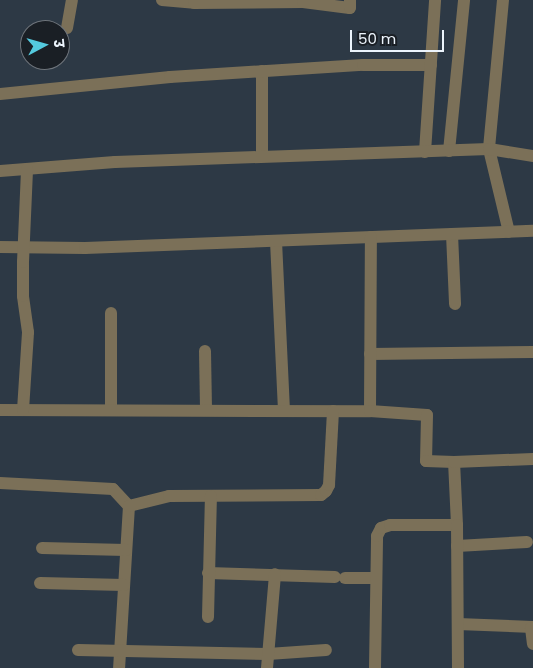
<!DOCTYPE html>
<meta charset="utf-8">
<style>
body{margin:0}
#map{position:relative;width:533px;height:668px;overflow:hidden;background:#2d3945;font-family:Poppins,"Noto Sans Devanagari",sans-serif}
div>[style]{position:absolute}
[style*='--x']{left:calc(var(--x)*1px);top:calc(var(--y)*1px);width:calc(var(--w)*1px);rotate:calc(var(--a)*1deg)}
.street>*{height:12px;margin:-6px;padding:0 6px;transform-origin:6px;border-radius:6px;background:#7b7058}
span{translate:-50% -50%;white-space:nowrap;text-align:center;line-height:1.15;-webkit-text-stroke:5px #1a1f25;paint-order:stroke}
.north{position:absolute;left:20px;top:20px;width:50px;height:50px;box-sizing:border-box;background:#1a1f25;border:1px solid #6e747b;border-radius:50%;rotate:84deg;font-size:14px;font-weight:700;line-height:20px;text-align:center;color:#ecf4fc}
.north::after{content:'';display:block;margin:auto;width:18px;height:22px;background:#54cade;clip-path:polygon(50% 0,100% 100%,50% 72%,0 100%)}
.scale{position:absolute;left:350px;top:30px;width:94px;height:22px;box-sizing:border-box;border:2px solid #ecf4fc;border-top:0;padding-left:6px;font-size:15px;line-height:18px;white-space:nowrap;color:#ecf4fc;-webkit-text-stroke:4px #1a1f25;paint-order:stroke}
</style>
<div id="map">
<div class="street">
<div style="--x:162;--y:0;--w:32;--a:5"></div>
<div style="--x:194;--y:3;--w:109;--a:-0.5"></div>
<div style="--x:303;--y:2;--w:47;--a:7.3"></div>
<div style="--x:350;--y:8;--w:8;--a:-90"></div>
<div style="--x:503;--y:0;--w:150;--a:95.4"></div>
<div style="--x:489;--y:149;--w:85;--a:76.5"></div>
<div style="--x:67;--y:28;--w:28;--a:-80"></div>
<div style="--x:262;--y:71;--w:85;--a:90"></div>
<div style="--x:0;--y:94;--w:171;--a:-5.7"></div>
<div style="--x:170;--y:77;--w:193;--a:-3.6"></div>
<div style="--x:363;--y:65;--w:68;--a:0"></div>
<div style="--x:449;--y:151;--w:152;--a:-84.3"></div>
<div style="--x:425;--y:152;--w:152;--a:-86.2"></div>
<div style="--x:0;--y:171;--w:115;--a:-4.5"></div>
<div style="--x:115;--y:162;--w:374;--a:-2"></div>
<div style="--x:489;--y:149;--w:45;--a:9"></div>
<div style="--x:452;--y:234;--w:70;--a:87.5"></div>
<div style="--x:276;--y:241;--w:169;--a:87.3"></div>
<div style="--x:0;--y:247;--w:85;--a:0.7"></div>
<div style="--x:85;--y:248;--w:448;--a:-2.2"></div>
<div style="--x:111;--y:313;--w:96;--a:90"></div>
<div style="--x:205;--y:351;--w:58;--a:89"></div>
<div style="--x:370;--y:354;--w:163;--a:-0.7"></div>
<div style="--x:0;--y:410;--w:370;--a:0.2"></div>
<div style="--x:370;--y:411;--w:174;--a:-89.7"></div>
<div style="--x:23;--y:410;--w:78;--a:-86.3"></div>
<div style="--x:28;--y:332;--w:36;--a:-98"></div>
<div style="--x:23;--y:296;--w:34;--a:-90"></div>
<div style="--x:23;--y:262;--w:93;--a:-87.5"></div>
<div style="--x:370;--y:411;--w:57;--a:4"></div>
<div style="--x:427;--y:415;--w:46;--a:91.2"></div>
<div style="--x:426;--y:461;--w:28;--a:2"></div>
<div style="--x:0;--y:483;--w:113;--a:3"></div>
<div style="--x:113;--y:489;--w:23;--a:47"></div>
<div style="--x:129;--y:506;--w:162;--a:93.5"></div>
<div style="--x:129;--y:506;--w:41;--a:-14"></div>
<div style="--x:169;--y:496;--w:152;--a:-0.4"></div>
<div style="--x:321;--y:495;--w:6;--a:-39"></div>
<div style="--x:326;--y:491;--w:7;--a:-63"></div>
<div style="--x:329;--y:485;--w:74;--a:-86.9"></div>
<div style="--x:457;--y:525;--w:63;--a:-92.7"></div>
<div style="--x:454;--y:462;--w:79;--a:-2.2"></div>
<div style="--x:457;--y:546;--w:70;--a:-3.3"></div>
<div style="--x:42;--y:548;--w:84;--a:1.4"></div>
<div style="--x:208;--y:573;--w:127;--a:1.8"></div>
<div style="--x:345;--y:578;--w:31;--a:0"></div>
<div style="--x:40;--y:583;--w:84;--a:1.4"></div>
<div style="--x:208;--y:617;--w:121;--a:-88.6"></div>
<div style="--x:458;--y:624;--w:75;--a:2.3"></div>
<div style="--x:531;--y:628;--w:16;--a:83"></div>
<div style="--x:78;--y:650;--w:190;--a:1.2"></div>
<div style="--x:268;--y:654;--w:58;--a:-3.9"></div>
<div style="--x:267;--y:668;--w:94;--a:-85.1"></div>
<div style="--x:375;--y:668;--w:132;--a:-89.1"></div>
<div style="--x:377;--y:536;--w:9;--a:-63"></div>
<div style="--x:381;--y:528;--w:9;--a:-18"></div>
<div style="--x:390;--y:525;--w:67;--a:0"></div>
<div style="--x:457;--y:525;--w:143;--a:89.6"></div>
</div>
<div class="north">उ</div>
<div class="scale">50 m</div>
</div>
